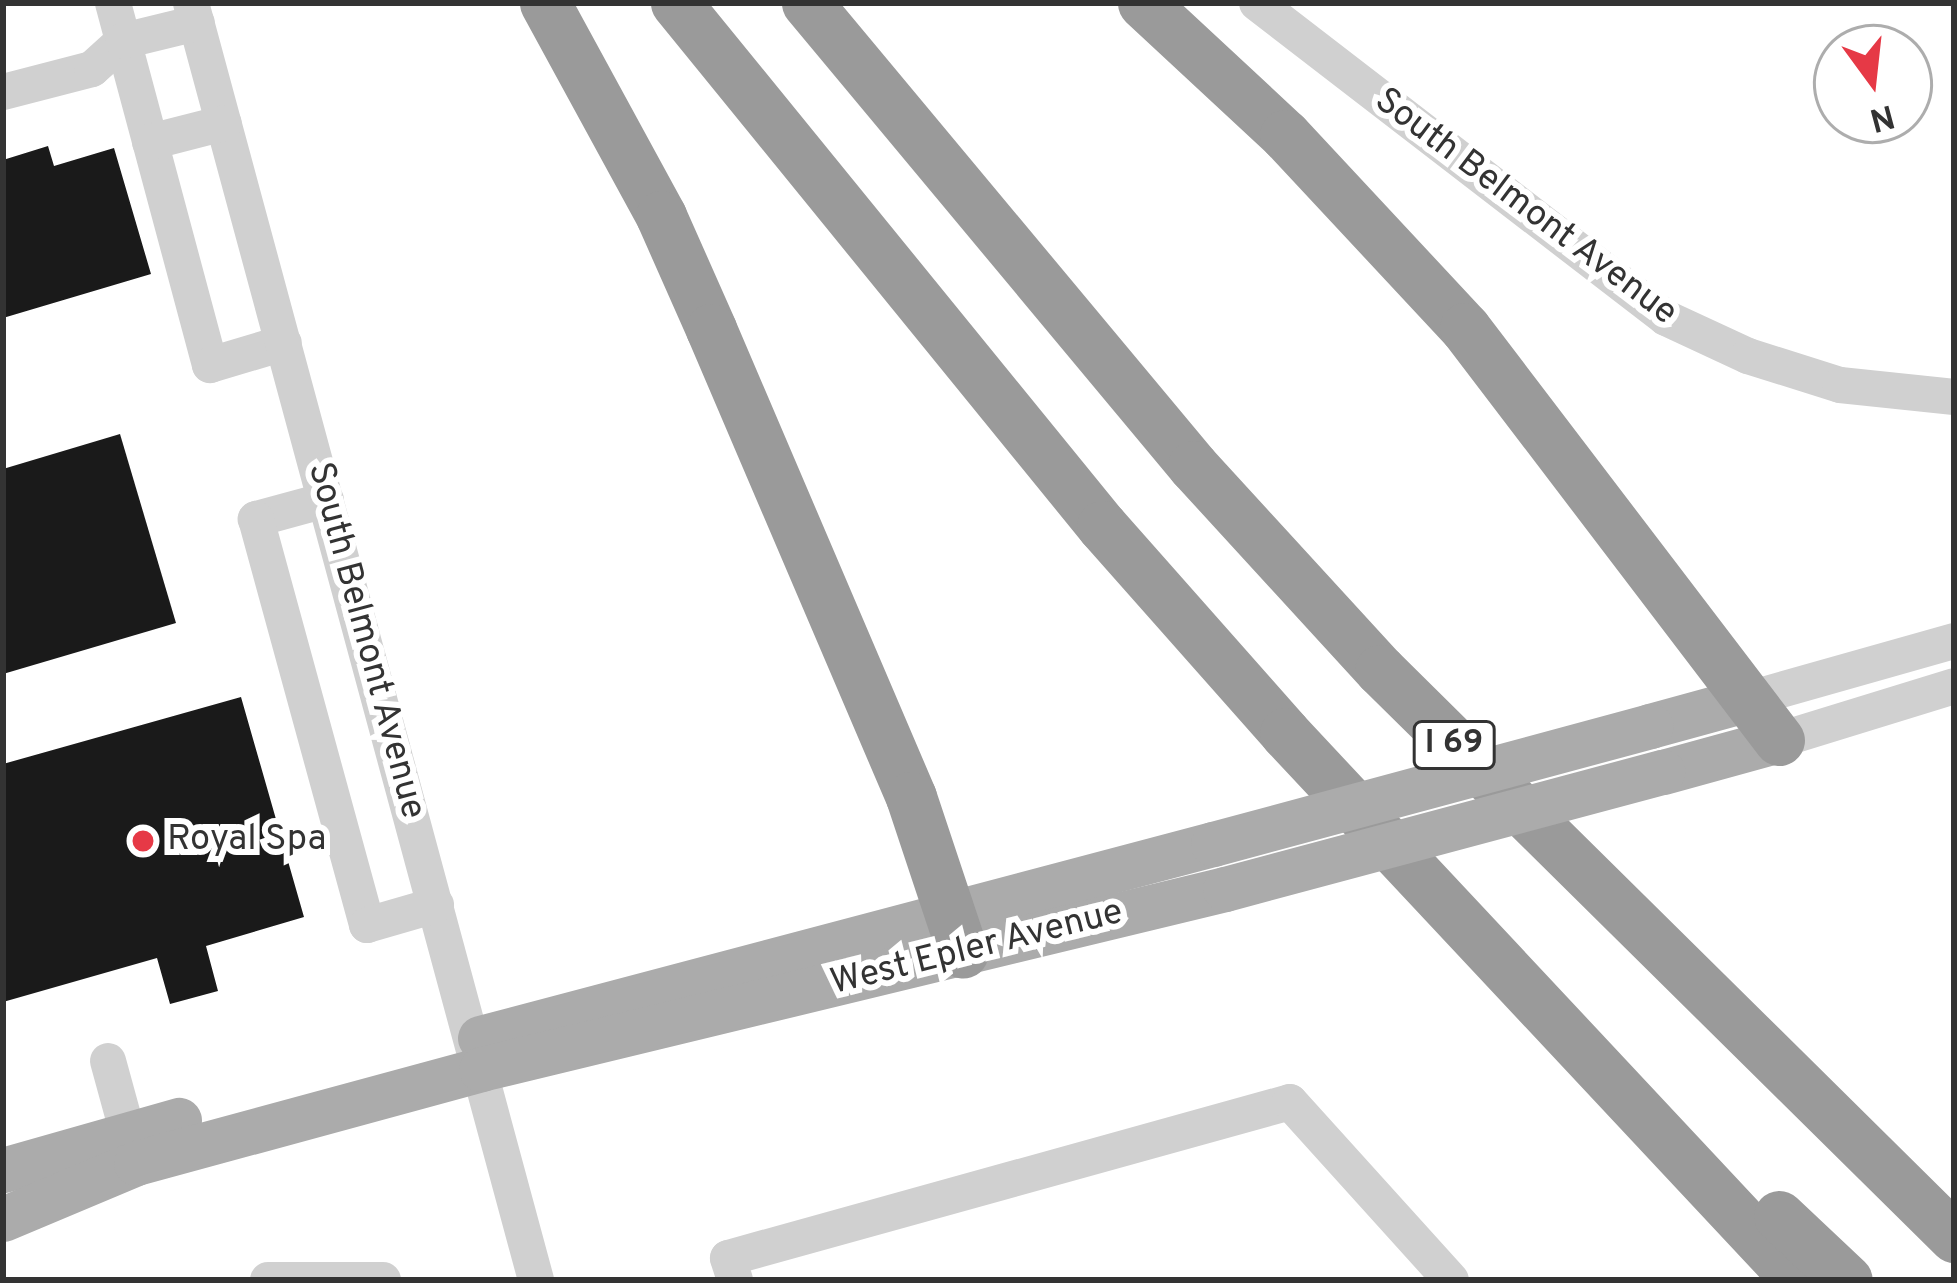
<!DOCTYPE html>
<style>
body{margin:0}
#map{position:relative;width:1957px;height:1283px;overflow:hidden;background:#fff;font-family:Overpass,sans-serif}
div>[style]{position:absolute}
[style*='--x']{left:calc(var(--x)*1px);top:calc(var(--y)*1px);width:calc(var(--w)*1px);rotate:calc(var(--a)*1deg)}
.building>*{inset:0;background:#1a1a1a}
.minor>*{height:36px;margin:-18px;padding:0 18px;transform-origin:18px;border-radius:18px;background:#d0d0d0}
.major>*{height:45px;margin:-22.5px;padding:0 22.5px;transform-origin:22.5px;border-radius:22.5px;background:#ababab}
.highway>*{height:51px;margin:-25.5px;padding:0 25.5px;transform-origin:25.5px;border-radius:25.5px;background:#9a9a9a}
.major-bridge>*{height:45px;margin:-22.5px;padding:0 22.5px;transform-origin:22.5px;border-radius:22.5px;background:#ababab}
.dots>*{width:33px;height:33px;translate:-50% -50%;box-sizing:border-box;border:6px solid #fff;border-radius:50%}
span{translate:-50% -50%;white-space:nowrap;text-align:center;line-height:1.15;-webkit-text-stroke:12px #fff;paint-order:stroke}
.shield-label span{padding:3px 9px;background:#fff;border:3px solid;border-radius:9px;-webkit-text-stroke-width:0}
.shield-label{font-size:33px;color:#333;font-weight:700}
.street-label{font-size:36px;color:#333}
.poi-label{font-size:36px;color:#333}
.left{translate:0 -50%;text-align:left}
.frame{position:absolute;inset:0;border:6px solid #333;pointer-events:none}
.north{position:absolute;left:1813px;top:24px;width:120px;height:120px;box-sizing:border-box;background:#fff;border:3px solid #adadad;border-radius:50%;rotate:165deg;font-size:33px;font-weight:700;line-height:48px;text-align:center;color:#333}
.north::after{content:'';display:block;margin:auto;width:42px;height:54px;background:#e63946;clip-path:polygon(50% 0,100% 100%,50% 72%,0 100%)}
</style>
<div id="map">
<div class="building">
<div style="clip-path:polygon(48px 146px,54px 166px,114px 148px,151px 274px,3px 318px,3px 160px)"></div>
<div style="clip-path:polygon(120px 434px,176px 623px,3px 674px,3px 469px)"></div>
<div style="clip-path:polygon(241px 697px,304px 917px,206px 946px,218px 991px,170px 1004px,157px 958px,3px 1002px,3px 764px)"></div>
</div>
<div class="minor">
<div style="--x:113;--y:3;--w:375;--a:75"></div>
<div style="--x:210;--y:365;--w:77;--a:-16.6"></div>
<div style="--x:191;--y:3;--w:1323;--a:74.88"></div>
<div style="--x:1257;--y:3;--w:516;--a:37.6"></div>
<div style="--x:1666;--y:318;--w:90;--a:24.9"></div>
<div style="--x:1748;--y:356;--w:96;--a:17.5"></div>
<div style="--x:1840;--y:385;--w:115;--a:6"></div>
<div style="--x:3;--y:92;--w:92;--a:-14.5"></div>
<div style="--x:92;--y:69;--w:42;--a:-42.1"></div>
<div style="--x:123;--y:41;--w:76;--a:-13.7"></div>
<div style="--x:150;--y:142;--w:76;--a:-14.4"></div>
<div style="--x:326;--y:500;--w:73;--a:164.8"></div>
<div style="--x:256;--y:519;--w:421;--a:74.7"></div>
<div style="--x:367;--y:925;--w:72;--a:-16.2"></div>
<div style="--x:1749;--y:699;--w:213;--a:-15.8"></div>
<div style="--x:1779;--y:740;--w:183;--a:-17.1"></div>
<div style="--x:108;--y:1061;--w:103;--a:74.7"></div>
<div style="--x:268;--y:1280;--w:115;--a:0"></div>
<div style="--x:735;--y:1280;--w:23;--a:-108"></div>
<div style="--x:728;--y:1258;--w:583;--a:-15.51"></div>
<div style="--x:1290;--y:1102;--w:240;--a:47.9"></div>
</div>
<div class="major">
<div style="--x:1650;--y:726;--w:103;--a:-15.3"></div>
<div style="--x:1663;--y:772;--w:120;--a:-15.4"></div>
<div style="--x:480;--y:1038;--w:758;--a:-14.82"></div>
<div style="--x:3;--y:1170;--w:183;--a:-15.9"></div>
<div style="--x:3;--y:1219;--w:144;--a:-22.8"></div>
<div style="--x:136;--y:1163;--w:358;--a:-15.2"></div>
<div style="--x:481;--y:1069;--w:765;--a:-13.6"></div>
</div>
<div class="highway">
<div style="--x:545;--y:3;--w:243;--a:61.4"></div>
<div style="--x:661;--y:216;--w:124;--a:66.1"></div>
<div style="--x:711;--y:329;--w:509;--a:66.86"></div>
<div style="--x:911;--y:797;--w:164;--a:71.6"></div>
<div style="--x:676;--y:3;--w:675;--a:50.84"></div>
<div style="--x:1102;--y:526;--w:276;--a:48.5"></div>
<div style="--x:1285;--y:733;--w:749;--a:46.89"></div>
<div style="--x:807;--y:3;--w:603;--a:50.18"></div>
<div style="--x:1193;--y:466;--w:277;--a:47.5"></div>
<div style="--x:1380;--y:670;--w:807;--a:44.65"></div>
<div style="--x:1143;--y:3;--w:194;--a:42.9"></div>
<div style="--x:1285;--y:135;--w:264;--a:47"></div>
<div style="--x:1465;--y:328;--w:518;--a:52.69"></div>
<div style="--x:1779;--y:1216;--w:93;--a:43.3"></div>
</div>
<div class="major-bridge">
<div style="--x:1213;--y:844;--w:453;--a:-15.1"></div>
<div style="--x:1225;--y:889;--w:453;--a:-15"></div>
</div>
<div class="dots">
<div style="left:143px;top:841px;background:#e63946"></div>
</div>
<div class="shield-label">
<span style="left:1454px;top:745px">I 69</span>
</div>
<div class="street-label">
<span style="left:1525px;top:208px;rotate:37deg">South Belmont Avenue</span>
<span style="left:365px;top:641px;rotate:75deg">South Belmont Avenue</span>
<span style="left:977px;top:949px;rotate:-14deg">West Epler Avenue</span>
</div>
<div class="poi-label">
<span class="left" style="left:167px;top:841px">Royal Spa</span>
</div>
<div class="frame"></div>
<div class="north">N</div>
</div>
